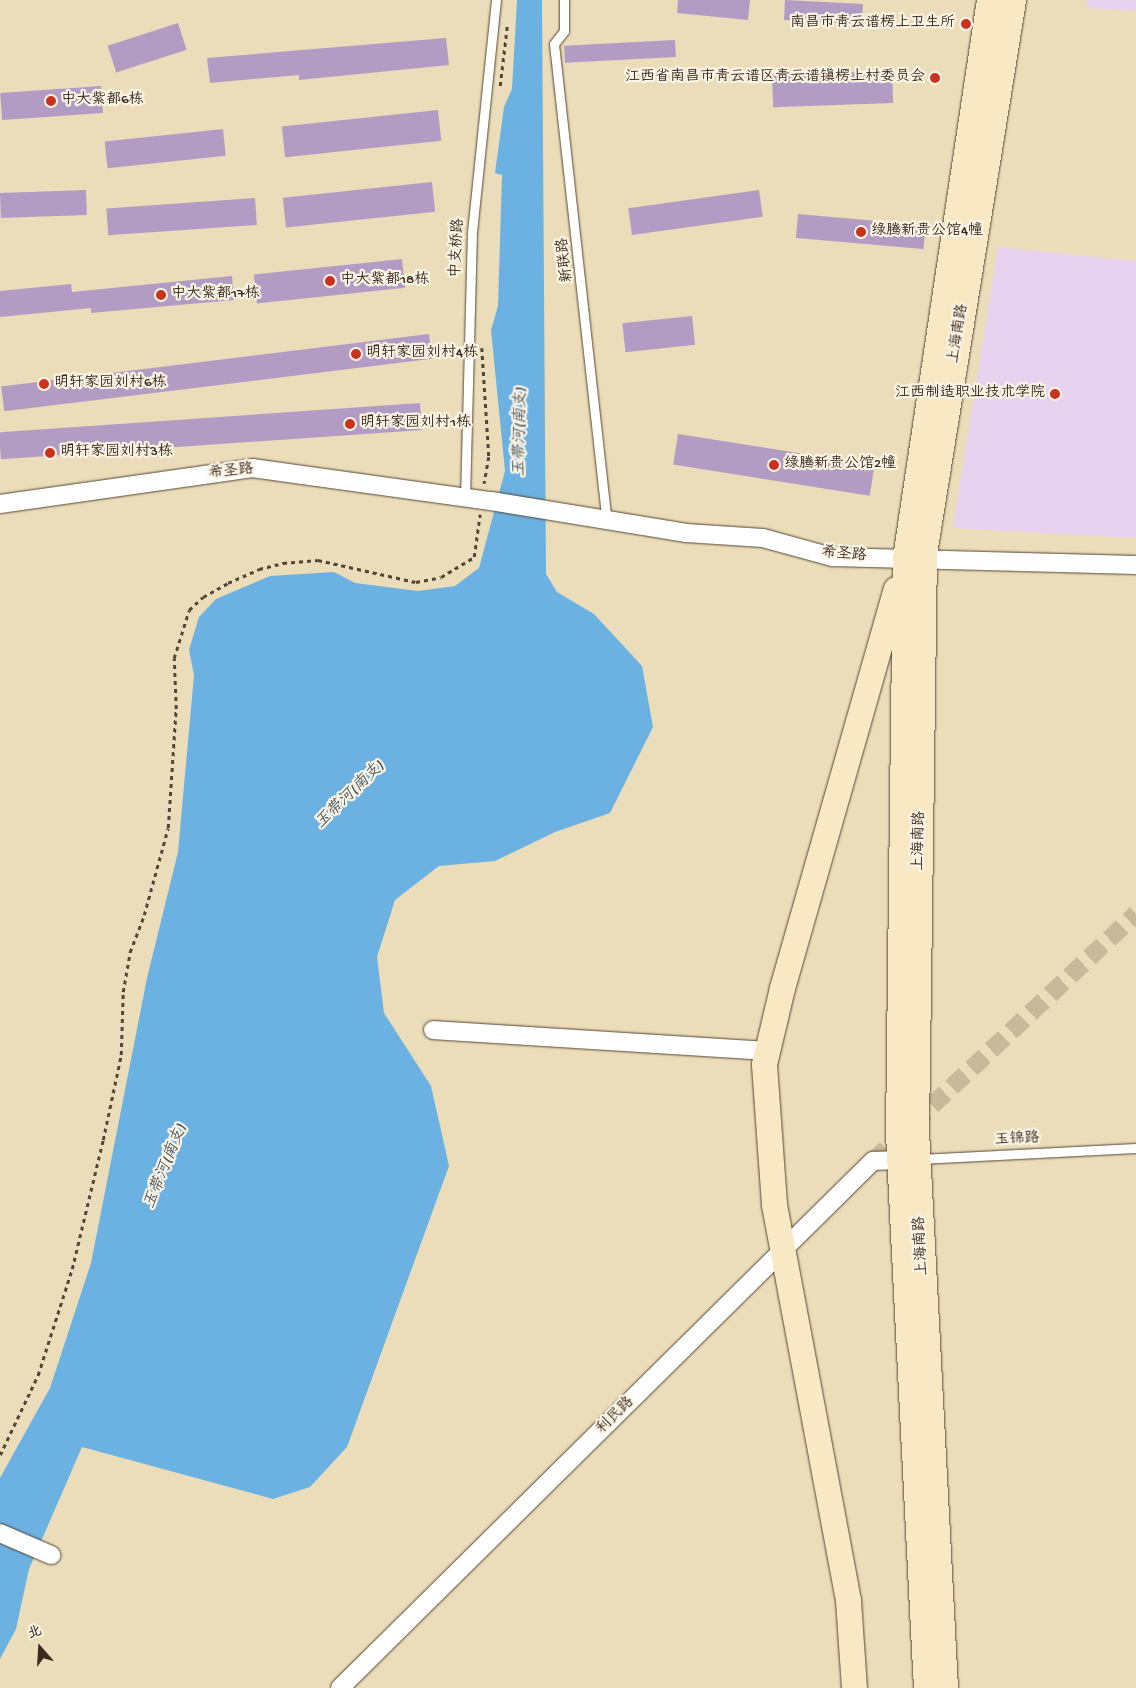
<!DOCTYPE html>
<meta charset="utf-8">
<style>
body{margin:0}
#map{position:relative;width:1136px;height:1688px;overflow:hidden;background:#ebddb9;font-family:"Gochi Hand","LXGW WenKai TC",sans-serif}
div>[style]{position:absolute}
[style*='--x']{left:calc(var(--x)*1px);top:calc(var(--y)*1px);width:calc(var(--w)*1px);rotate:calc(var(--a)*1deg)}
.built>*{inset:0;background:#e7d2ef}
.water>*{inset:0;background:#6bb2e2}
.building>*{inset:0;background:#b29cc4;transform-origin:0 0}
.street-tunnel>*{height:18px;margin-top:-9px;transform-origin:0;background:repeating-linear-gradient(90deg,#c8b99a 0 18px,transparent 0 27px)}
.path>*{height:2.5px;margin-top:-1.25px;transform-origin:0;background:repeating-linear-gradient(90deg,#554535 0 4px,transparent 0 8px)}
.roads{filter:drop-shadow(0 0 1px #554535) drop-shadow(0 0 1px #554535)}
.lane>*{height:9px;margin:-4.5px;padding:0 4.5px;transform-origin:4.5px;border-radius:4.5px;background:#fff}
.street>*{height:18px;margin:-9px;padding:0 9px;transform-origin:9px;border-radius:9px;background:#fff}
.secondary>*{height:25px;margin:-12.5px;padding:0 12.5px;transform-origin:12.5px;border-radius:12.5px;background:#f8e8c3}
.dots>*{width:14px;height:14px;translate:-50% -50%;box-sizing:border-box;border:2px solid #fcf5e5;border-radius:50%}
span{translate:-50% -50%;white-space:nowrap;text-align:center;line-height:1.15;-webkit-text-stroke:4.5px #fcf5e5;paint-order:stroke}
.poi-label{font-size:15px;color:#3b2a1e}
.right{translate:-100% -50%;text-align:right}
.left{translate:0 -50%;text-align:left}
.street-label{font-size:15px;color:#3b2a1e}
.water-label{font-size:16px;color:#4c5a63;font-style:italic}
.north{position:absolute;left:15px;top:1623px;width:50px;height:50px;-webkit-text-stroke:4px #fcf5e5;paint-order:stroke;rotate:341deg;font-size:14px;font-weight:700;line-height:20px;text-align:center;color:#3b2a1e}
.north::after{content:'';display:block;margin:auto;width:18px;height:22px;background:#3b2a1e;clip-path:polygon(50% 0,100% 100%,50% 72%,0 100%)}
</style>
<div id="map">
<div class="built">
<div style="clip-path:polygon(1087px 0,1136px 0,1136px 11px,1086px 8px)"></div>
<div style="clip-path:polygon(998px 247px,1136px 261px,1136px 538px,953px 528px)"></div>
</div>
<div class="water">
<div style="clip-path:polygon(517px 0,542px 0,546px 574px,557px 592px,594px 614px,642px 666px,653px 727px,610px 813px,555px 832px,495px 861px,439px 866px,395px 900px,377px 957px,384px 1013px,431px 1086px,449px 1166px,347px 1447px,310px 1487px,273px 1499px,82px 1447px,29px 1569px,16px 1629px,0 1659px,0 1478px,50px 1388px,91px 1263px,147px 978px,178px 852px,194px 675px,189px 650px,199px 617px,216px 599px,270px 576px,334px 572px,355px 583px,418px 591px,455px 586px,479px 568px,505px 471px,491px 330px,498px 306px,502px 175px,495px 173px,504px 107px,512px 89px)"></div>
</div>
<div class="building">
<div style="clip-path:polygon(678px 0,750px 0,748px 20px,677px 13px)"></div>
<div style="left:785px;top:0;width:78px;height:20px;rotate:3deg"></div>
<div style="left:178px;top:23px;width:28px;height:74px;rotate:72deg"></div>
<div style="clip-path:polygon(446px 38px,449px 65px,299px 80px,299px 75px,210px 83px,207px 58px)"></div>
<div style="left:675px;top:40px;width:17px;height:111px;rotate:87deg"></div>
<div style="left:892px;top:71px;width:32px;height:120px;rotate:88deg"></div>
<div style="left:101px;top:86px;width:27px;height:101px;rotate:86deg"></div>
<div style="left:438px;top:110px;width:31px;height:157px;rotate:84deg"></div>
<div style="left:223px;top:129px;width:27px;height:119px;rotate:84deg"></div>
<div style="left:432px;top:182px;width:30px;height:150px;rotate:84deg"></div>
<div style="left:86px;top:190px;width:25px;height:86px;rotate:88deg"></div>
<div style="left:759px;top:190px;width:27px;height:132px;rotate:82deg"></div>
<div style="left:255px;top:198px;width:27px;height:149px;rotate:86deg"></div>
<div style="left:798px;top:214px;width:128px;height:24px;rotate:5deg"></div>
<div style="left:402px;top:259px;width:29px;height:149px;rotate:84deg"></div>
<div style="clip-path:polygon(232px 276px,234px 300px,91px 313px,91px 308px,0 317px,0 291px,71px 284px,72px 292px)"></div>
<div style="left:692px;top:316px;width:29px;height:70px;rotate:84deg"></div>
<div style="left:429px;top:334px;width:25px;height:431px;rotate:83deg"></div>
<div style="left:420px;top:403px;width:27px;height:422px;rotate:86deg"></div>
<div style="left:678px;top:434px;width:199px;height:31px;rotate:9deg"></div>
</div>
<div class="street-tunnel">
<div style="--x:873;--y:1161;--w:361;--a:-43.2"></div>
</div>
<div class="path">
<div style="--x:500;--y:86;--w:60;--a:-83.3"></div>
<div style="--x:482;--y:348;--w:109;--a:86.3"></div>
<div style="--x:489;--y:457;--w:27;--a:100"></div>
<div style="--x:0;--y:1455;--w:89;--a:-64.6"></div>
<div style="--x:38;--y:1375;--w:111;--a:-72.2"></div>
<div style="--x:72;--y:1269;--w:133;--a:-76.5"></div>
<div style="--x:103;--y:1140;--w:87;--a:-78"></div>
<div style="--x:121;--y:1055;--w:63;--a:-88.2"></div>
<div style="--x:123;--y:992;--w:41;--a:-80.1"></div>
<div style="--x:130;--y:952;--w:40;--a:-69"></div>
<div style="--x:144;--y:915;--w:90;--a:-74.6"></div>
<div style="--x:168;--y:828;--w:119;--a:-86.2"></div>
<div style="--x:176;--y:709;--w:51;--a:-92.2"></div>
<div style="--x:174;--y:658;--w:50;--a:-72.6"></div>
<div style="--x:189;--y:610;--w:19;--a:-43"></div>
<div style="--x:203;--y:597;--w:29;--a:-29"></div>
<div style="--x:228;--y:583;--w:34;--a:-24"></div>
<div style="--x:259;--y:569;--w:25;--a:-14"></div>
<div style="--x:283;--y:563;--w:35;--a:-5"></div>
<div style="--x:318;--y:560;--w:100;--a:12.7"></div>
<div style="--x:416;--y:582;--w:25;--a:-11"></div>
<div style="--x:441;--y:577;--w:39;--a:-31"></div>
<div style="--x:474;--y:557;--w:43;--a:-82.1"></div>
</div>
<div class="roads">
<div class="lane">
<div style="--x:564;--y:0;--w:31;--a:90"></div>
<div style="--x:564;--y:31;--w:16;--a:128"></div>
<div style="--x:554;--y:44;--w:480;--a:83.7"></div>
<div style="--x:465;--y:498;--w:266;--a:-88.5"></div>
<div style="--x:472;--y:232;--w:233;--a:-84.1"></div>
<div style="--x:919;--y:1159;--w:217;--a:-2.9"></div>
</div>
<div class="street">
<div style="--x:0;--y:504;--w:255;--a:-8.1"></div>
<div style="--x:252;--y:468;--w:241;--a:7.9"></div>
<div style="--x:491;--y:501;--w:198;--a:9.3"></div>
<div style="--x:686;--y:533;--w:77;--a:3.7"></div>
<div style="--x:763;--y:538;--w:72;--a:15.4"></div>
<div style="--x:832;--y:557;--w:304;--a:1.5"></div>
<div style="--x:433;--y:1030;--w:335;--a:3.6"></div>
<div style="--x:0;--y:1533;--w:56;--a:23.3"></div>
<div style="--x:340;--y:1688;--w:750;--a:-44.68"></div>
<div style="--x:873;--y:1161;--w:26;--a:-2"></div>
</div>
<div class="secondary">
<div style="--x:854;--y:1688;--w:88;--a:-93.9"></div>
<div style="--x:848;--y:1600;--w:403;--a:-100.6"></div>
<div style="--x:774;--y:1204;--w:140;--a:-94.1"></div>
<div style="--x:764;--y:1064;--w:78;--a:-76.7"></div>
<div style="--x:782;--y:988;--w:415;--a:-74.1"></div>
<div style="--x:926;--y:1688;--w:555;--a:-92.89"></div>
<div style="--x:898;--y:1134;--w:576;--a:-89.3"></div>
<div style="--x:905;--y:558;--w:564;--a:-81.44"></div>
<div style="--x:945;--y:1688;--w:559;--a:-92.98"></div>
<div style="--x:916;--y:1130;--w:577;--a:-89.21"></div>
<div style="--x:924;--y:553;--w:560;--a:-80.86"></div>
</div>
</div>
<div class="dots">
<div style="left:966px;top:24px;background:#c8321e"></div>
<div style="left:935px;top:78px;background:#c8321e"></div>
<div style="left:51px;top:101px;background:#c8321e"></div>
<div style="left:861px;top:232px;background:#c8321e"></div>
<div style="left:330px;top:281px;background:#c8321e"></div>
<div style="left:161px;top:295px;background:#c8321e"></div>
<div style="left:356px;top:354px;background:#c8321e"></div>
<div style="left:44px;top:384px;background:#c8321e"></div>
<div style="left:1055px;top:394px;background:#c8321e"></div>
<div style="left:350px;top:424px;background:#c8321e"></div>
<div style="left:50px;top:453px;background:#c8321e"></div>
<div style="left:774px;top:465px;background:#c8321e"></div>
</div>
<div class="poi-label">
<span class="right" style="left:955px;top:24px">南昌市青云谱楞上卫生所</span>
<span class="right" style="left:925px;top:78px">江西省南昌市青云谱区青云谱镇楞上村委员会</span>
<span class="left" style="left:61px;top:101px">中大紫都6栋</span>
<span class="left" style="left:871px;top:232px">绿腾新贵公馆4幢</span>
<span class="left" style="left:340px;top:281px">中大紫都18栋</span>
<span class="left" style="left:171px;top:295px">中大紫都17栋</span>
<span class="left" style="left:366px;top:354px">明轩家园刘村4栋</span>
<span class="left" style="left:54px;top:384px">明轩家园刘村6栋</span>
<span class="right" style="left:1045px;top:394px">江西制造职业技术学院</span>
<span class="left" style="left:360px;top:424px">明轩家园刘村1栋</span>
<span class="left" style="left:60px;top:453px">明轩家园刘村3栋</span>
<span class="left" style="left:784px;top:465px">绿腾新贵公馆2幢</span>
</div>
<div class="street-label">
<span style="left:458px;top:248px;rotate:-87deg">中支桥路</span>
<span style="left:566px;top:260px;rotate:-97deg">新联路</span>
<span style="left:959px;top:334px;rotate:-81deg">上海南路</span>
<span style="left:231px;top:472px;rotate:-6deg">希圣路</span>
<span style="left:844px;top:555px;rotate:5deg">希圣路</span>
<span style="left:920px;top:841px;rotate:-89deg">上海南路</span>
<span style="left:1017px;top:1140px;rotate:-3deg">玉锦路</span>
<span style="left:922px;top:1246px;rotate:-93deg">上海南路</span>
<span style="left:616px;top:1416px;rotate:-45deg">利民路</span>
</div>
<div class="water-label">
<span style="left:522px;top:432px;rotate:-89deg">玉带河(南支)</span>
<span style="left:351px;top:796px;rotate:-44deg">玉带河(南支)</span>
<span style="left:167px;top:1167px;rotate:-68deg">玉带河(南支)</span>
</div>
<div class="north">北</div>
</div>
